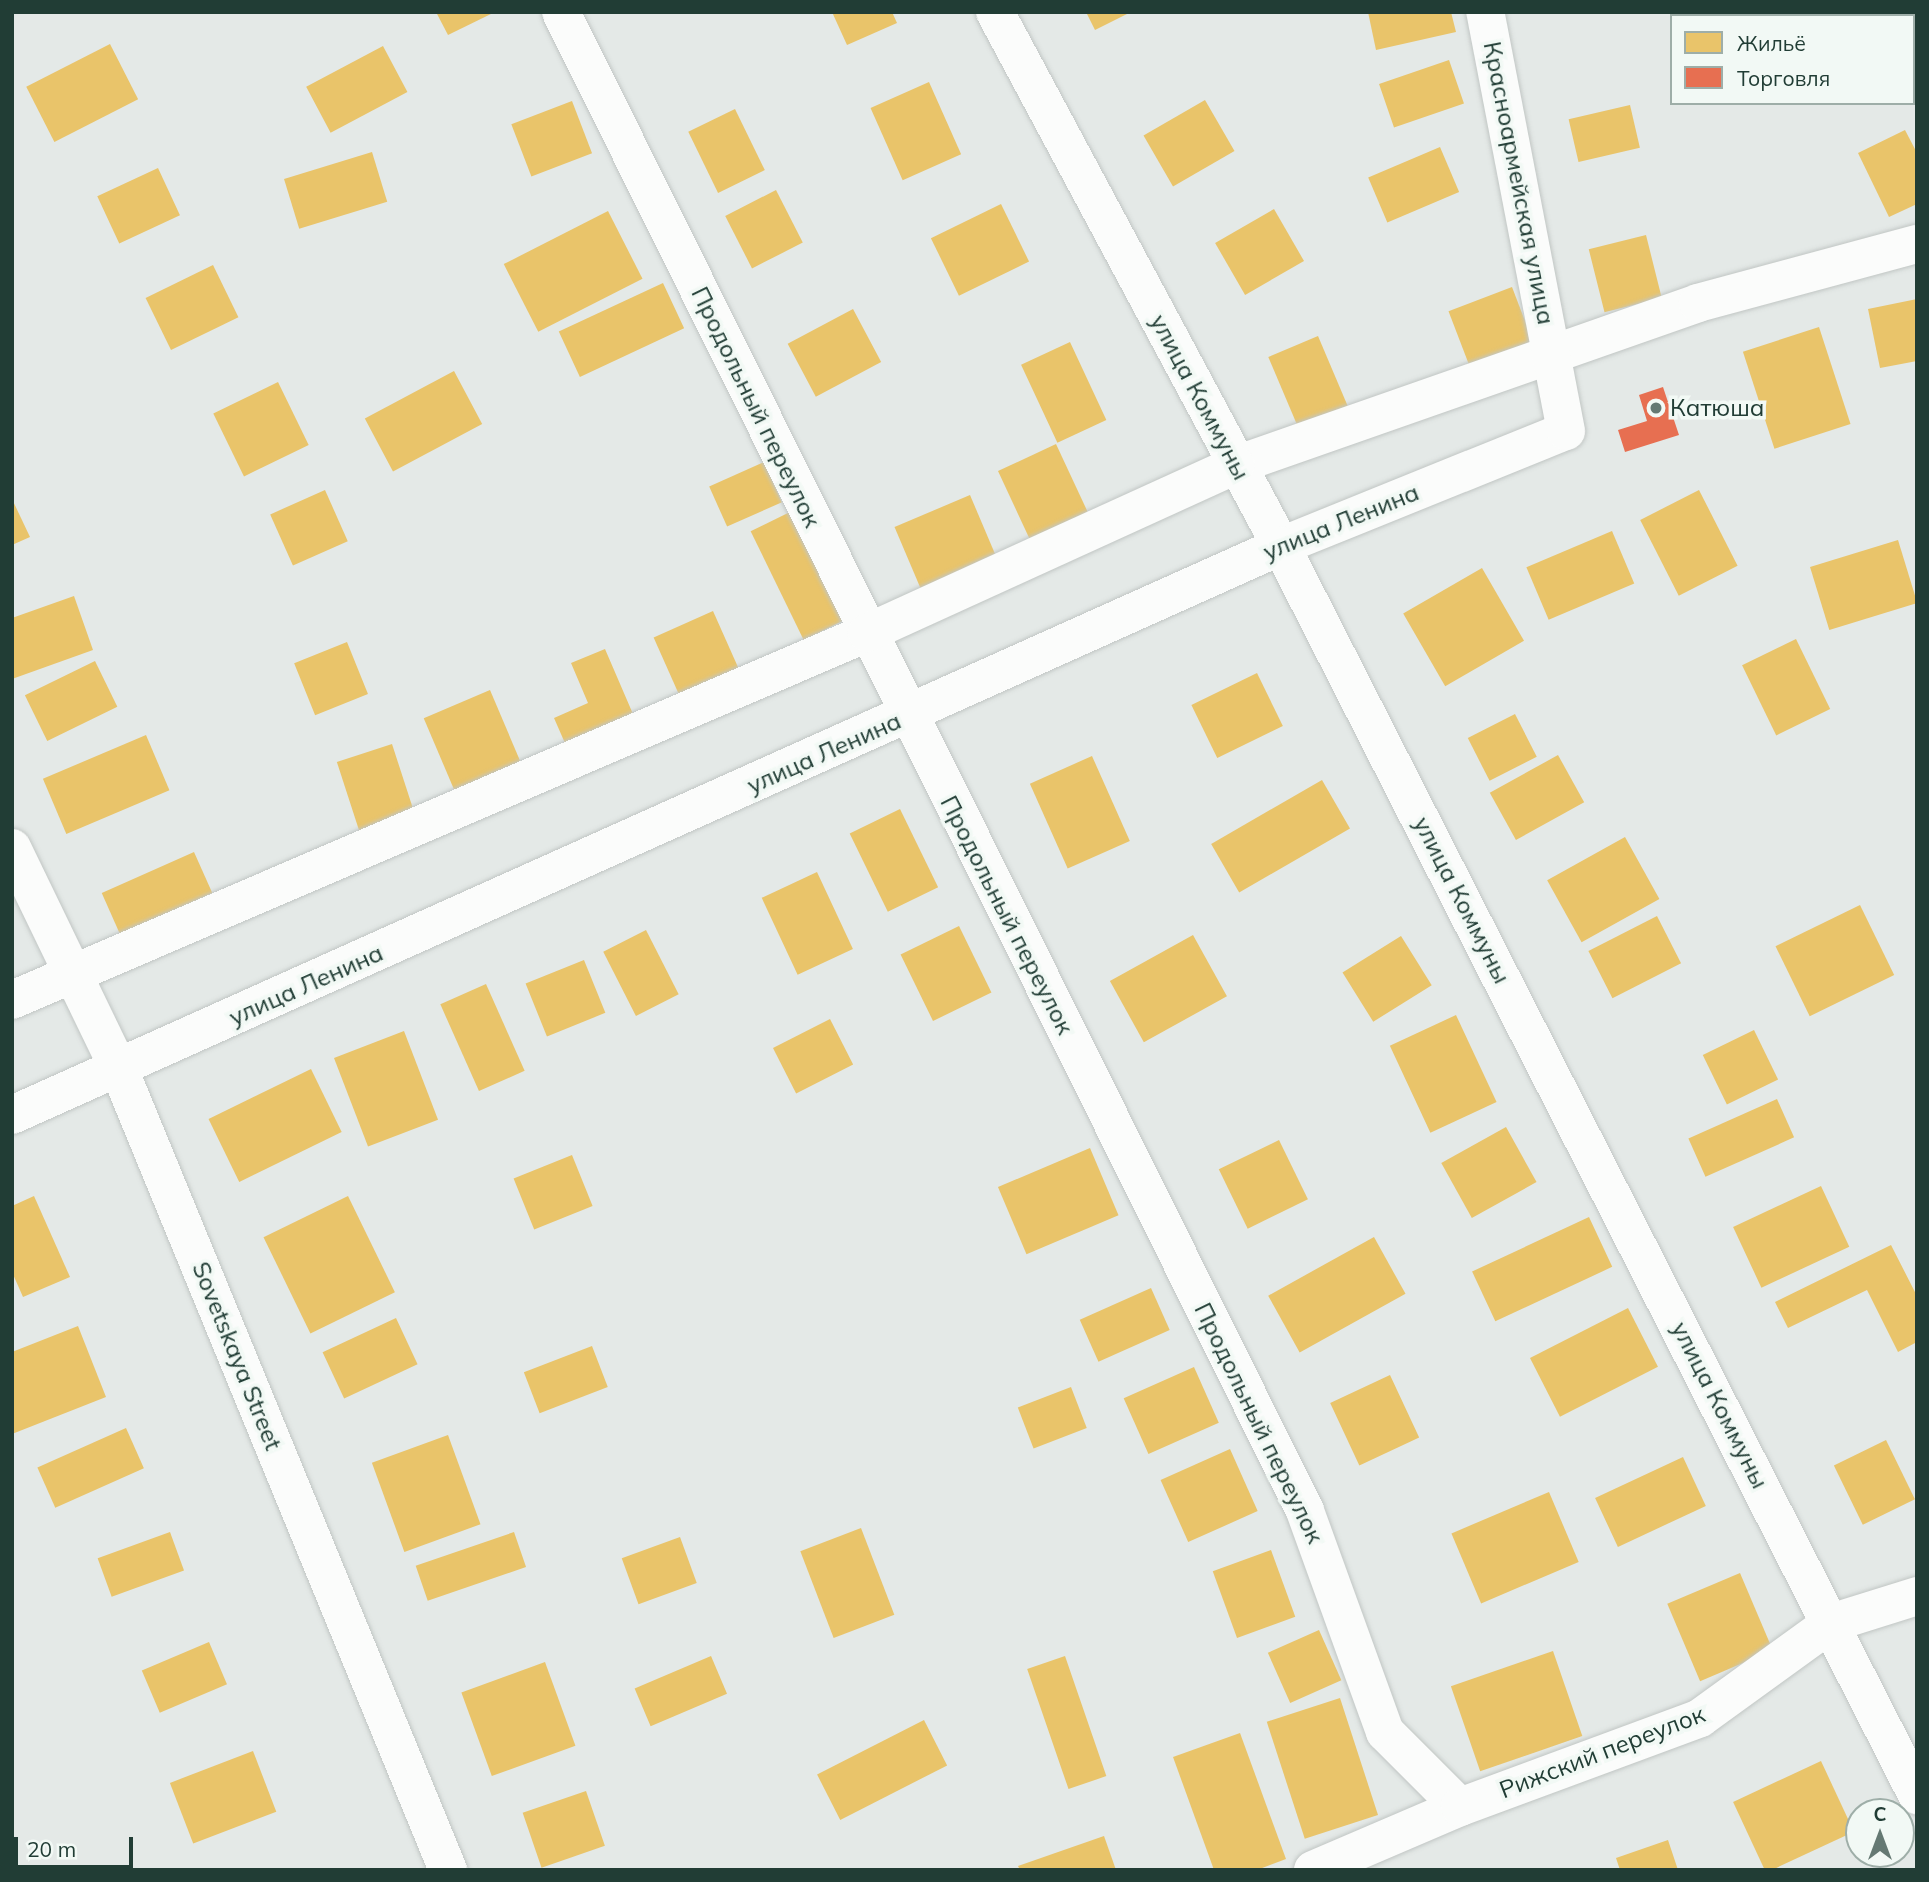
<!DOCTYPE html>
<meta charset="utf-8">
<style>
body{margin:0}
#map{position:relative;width:1929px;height:1882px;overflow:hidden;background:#e4e9e7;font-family:Mulish,sans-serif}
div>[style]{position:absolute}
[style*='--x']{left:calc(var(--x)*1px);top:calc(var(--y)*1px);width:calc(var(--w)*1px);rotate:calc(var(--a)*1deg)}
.homes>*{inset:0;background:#e9c46a;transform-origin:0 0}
.shops>*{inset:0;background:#e76f51}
.roads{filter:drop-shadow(0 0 2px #c1c6c4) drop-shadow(0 0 2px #c1c6c4)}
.minor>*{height:38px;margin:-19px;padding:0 19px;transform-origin:19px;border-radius:19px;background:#fbfcfb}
.tertiary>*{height:38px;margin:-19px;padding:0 19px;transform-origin:19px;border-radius:19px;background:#fbfcfb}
.dots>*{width:19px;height:19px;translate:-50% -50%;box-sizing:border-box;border:4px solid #f2f9f5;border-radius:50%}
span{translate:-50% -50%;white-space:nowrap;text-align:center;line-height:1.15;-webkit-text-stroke:7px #f2f9f5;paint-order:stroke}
.street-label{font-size:24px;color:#213d35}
.poi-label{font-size:24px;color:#213d35}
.left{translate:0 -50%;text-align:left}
.frame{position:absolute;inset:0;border:14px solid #213d35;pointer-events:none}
.legend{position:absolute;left:1670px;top:14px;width:245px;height:91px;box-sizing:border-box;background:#f2f9f5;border:2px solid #9eaea8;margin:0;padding:9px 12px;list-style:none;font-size:21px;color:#213d35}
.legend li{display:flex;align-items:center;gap:14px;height:35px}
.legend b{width:35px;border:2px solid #9eaea8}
.north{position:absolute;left:1845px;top:1798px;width:70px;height:70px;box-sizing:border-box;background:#f2f9f5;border:2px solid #9eaea8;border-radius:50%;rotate:0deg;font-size:19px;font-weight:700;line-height:28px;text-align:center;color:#213d35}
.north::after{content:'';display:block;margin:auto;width:24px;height:32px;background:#657973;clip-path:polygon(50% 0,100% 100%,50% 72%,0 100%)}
.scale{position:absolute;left:14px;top:1837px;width:119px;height:32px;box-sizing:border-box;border:4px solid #213d35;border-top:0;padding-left:9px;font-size:21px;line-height:24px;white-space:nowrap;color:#213d35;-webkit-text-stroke:5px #f2f9f5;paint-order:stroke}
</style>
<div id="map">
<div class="homes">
<div style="clip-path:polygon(436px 12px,495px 12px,448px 35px)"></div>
<div style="clip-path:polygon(832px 12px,892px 12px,897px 23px,847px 45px)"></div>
<div style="clip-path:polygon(1086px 12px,1131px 12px,1095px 30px)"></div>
<div style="clip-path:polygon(1368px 12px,1451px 12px,1456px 32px,1376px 50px)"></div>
<div style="left:110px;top:44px;width:62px;height:94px;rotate:63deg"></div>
<div style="left:383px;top:46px;width:52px;height:87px;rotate:62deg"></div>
<div style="left:1449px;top:60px;width:46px;height:74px;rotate:71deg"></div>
<div style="left:929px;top:82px;width:79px;height:64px;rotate:66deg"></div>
<div style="left:1205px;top:100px;width:59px;height:71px;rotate:60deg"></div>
<div style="left:572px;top:101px;width:56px;height:65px;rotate:69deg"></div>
<div style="left:1630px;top:105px;width:44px;height:63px;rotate:77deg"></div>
<div style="left:735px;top:109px;width:68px;height:52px;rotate:64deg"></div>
<div style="clip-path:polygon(1905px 130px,1917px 153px,1917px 204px,1889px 217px,1858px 153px)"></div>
<div style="left:1440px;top:147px;width:49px;height:78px;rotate:67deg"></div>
<div style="left:372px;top:152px;width:52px;height:92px;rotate:73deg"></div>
<div style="left:158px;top:168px;width:52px;height:67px;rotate:65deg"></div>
<div style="left:776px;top:190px;width:59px;height:57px;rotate:63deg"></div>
<div style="left:1001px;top:204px;width:64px;height:78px;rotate:64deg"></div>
<div style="left:1274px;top:209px;width:60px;height:68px;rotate:60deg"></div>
<div style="left:608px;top:211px;width:76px;height:117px;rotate:63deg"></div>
<div style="left:1646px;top:235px;width:65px;height:59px;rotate:76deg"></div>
<div style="left:213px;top:265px;width:58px;height:75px;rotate:64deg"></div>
<div style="left:663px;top:283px;width:50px;height:115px;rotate:65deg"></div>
<div style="left:1512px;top:287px;width:58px;height:68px;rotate:69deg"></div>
<div style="clip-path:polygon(1917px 299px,1917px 361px,1880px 368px,1868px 309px)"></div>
<div style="left:853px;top:309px;width:60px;height:74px;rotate:62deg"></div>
<div style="left:1819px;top:327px;width:102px;height:80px;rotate:72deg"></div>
<div style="left:1318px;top:336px;width:76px;height:54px;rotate:67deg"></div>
<div style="left:1070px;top:342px;width:86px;height:54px;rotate:65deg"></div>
<div style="left:454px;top:371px;width:60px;height:101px;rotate:62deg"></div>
<div style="left:278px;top:382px;width:70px;height:72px;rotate:64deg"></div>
<div style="left:1056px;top:444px;width:84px;height:64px;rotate:65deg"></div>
<div style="left:764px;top:462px;width:44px;height:60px;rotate:66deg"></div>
<div style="left:325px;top:490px;width:56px;height:60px;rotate:66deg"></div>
<div style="left:1699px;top:490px;width:85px;height:66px;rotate:63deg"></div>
<div style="left:970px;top:495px;width:75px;height:82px;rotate:67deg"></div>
<div style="clip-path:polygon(12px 499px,30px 537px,12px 545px)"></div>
<div style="left:792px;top:511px;width:121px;height:46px;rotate:64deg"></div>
<div style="left:1612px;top:531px;width:57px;height:93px;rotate:67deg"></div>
<div style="left:1898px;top:540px;width:66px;height:92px;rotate:73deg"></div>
<div style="left:1482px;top:568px;width:84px;height:91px;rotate:60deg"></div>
<div style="clip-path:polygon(74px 596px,93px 650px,12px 679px,12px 618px)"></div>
<div style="left:713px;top:611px;width:70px;height:65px;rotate:66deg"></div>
<div style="left:1796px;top:639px;width:78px;height:60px;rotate:64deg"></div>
<div style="left:347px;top:642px;width:56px;height:57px;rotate:68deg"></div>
<div style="clip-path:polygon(605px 649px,636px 721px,568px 750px,554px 718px,588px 703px,571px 663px)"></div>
<div style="left:95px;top:661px;width:51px;height:78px;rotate:64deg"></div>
<div style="left:1257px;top:673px;width:59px;height:73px;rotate:64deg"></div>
<div style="left:490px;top:690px;width:82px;height:72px;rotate:67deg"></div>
<div style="left:1515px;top:714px;width:48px;height:53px;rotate:63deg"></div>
<div style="left:146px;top:735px;width:60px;height:112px;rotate:67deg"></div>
<div style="left:392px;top:744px;width:76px;height:58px;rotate:72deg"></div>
<div style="left:1558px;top:755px;width:54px;height:78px;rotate:61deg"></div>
<div style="left:1092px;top:756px;width:93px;height:68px;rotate:66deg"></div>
<div style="left:1322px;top:780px;width:56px;height:128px;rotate:60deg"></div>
<div style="left:900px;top:809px;width:87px;height:56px;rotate:64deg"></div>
<div style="left:1625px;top:837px;width:71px;height:89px;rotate:61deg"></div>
<div style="left:194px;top:852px;width:45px;height:101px;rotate:66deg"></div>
<div style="left:817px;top:872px;width:85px;height:61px;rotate:65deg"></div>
<div style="left:1860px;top:905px;width:78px;height:94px;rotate:64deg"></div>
<div style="left:1657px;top:916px;width:53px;height:77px;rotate:63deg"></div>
<div style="left:959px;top:926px;width:74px;height:65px;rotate:64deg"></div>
<div style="left:646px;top:930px;width:72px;height:48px;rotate:63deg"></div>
<div style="left:1193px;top:935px;width:70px;height:95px;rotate:61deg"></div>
<div style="left:1401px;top:936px;width:58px;height:69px;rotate:58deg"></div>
<div style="left:584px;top:960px;width:57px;height:63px;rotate:68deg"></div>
<div style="left:486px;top:984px;width:95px;height:50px;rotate:66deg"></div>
<div style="left:1456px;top:1015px;width:96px;height:73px;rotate:65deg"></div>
<div style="left:830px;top:1019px;width:51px;height:64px;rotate:63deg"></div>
<div style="left:1754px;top:1030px;width:55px;height:57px;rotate:64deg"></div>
<div style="left:404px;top:1031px;width:95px;height:75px;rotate:69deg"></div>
<div style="left:311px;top:1069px;width:70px;height:114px;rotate:64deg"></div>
<div style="left:1777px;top:1099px;width:42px;height:97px;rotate:66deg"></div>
<div style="left:1506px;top:1127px;width:63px;height:74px;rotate:61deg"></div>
<div style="left:1279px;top:1140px;width:66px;height:67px;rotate:64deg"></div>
<div style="left:1090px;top:1148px;width:73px;height:100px;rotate:67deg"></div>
<div style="left:572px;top:1155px;width:55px;height:63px;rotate:68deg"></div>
<div style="left:1821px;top:1186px;width:67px;height:97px;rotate:65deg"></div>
<div style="clip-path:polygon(34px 1196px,70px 1277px,23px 1297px,12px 1272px,12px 1206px)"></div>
<div style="left:348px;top:1196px;width:107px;height:94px;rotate:64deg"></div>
<div style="left:1589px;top:1217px;width:55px;height:129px;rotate:65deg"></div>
<div style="left:1374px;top:1237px;width:65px;height:121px;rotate:61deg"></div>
<div style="clip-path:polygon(1891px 1245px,1917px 1296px,1917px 1342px,1898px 1352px,1867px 1290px,1788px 1328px,1775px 1302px)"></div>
<div style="left:1151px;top:1288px;width:46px;height:78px;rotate:66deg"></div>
<div style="left:1628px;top:1308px;width:66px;height:110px;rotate:63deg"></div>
<div style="left:396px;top:1318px;width:51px;height:81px;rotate:65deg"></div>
<div style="clip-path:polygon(78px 1326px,106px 1397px,12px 1434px,12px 1352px)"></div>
<div style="left:592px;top:1346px;width:44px;height:73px;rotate:69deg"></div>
<div style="left:1194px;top:1367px;width:61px;height:77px;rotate:66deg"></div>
<div style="left:1390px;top:1375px;width:69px;height:66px;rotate:65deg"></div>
<div style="left:1071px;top:1387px;width:44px;height:57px;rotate:69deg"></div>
<div style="left:126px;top:1428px;width:44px;height:97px;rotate:66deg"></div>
<div style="left:448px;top:1435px;width:95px;height:81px;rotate:70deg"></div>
<div style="left:1886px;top:1440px;width:66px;height:58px;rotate:64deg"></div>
<div style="left:1230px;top:1449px;width:68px;height:76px;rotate:66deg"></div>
<div style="left:1683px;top:1457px;width:54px;height:97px;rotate:65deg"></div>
<div style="left:1549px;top:1492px;width:76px;height:106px;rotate:67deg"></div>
<div style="left:861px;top:1528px;width:93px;height:65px;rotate:69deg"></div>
<div style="left:170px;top:1532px;width:41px;height:77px;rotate:70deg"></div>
<div style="left:514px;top:1532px;width:37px;height:104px;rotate:71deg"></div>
<div style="left:680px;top:1537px;width:49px;height:62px;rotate:70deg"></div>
<div style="left:1271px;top:1550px;width:71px;height:62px;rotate:70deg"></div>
<div style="left:1740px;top:1573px;width:84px;height:79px;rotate:67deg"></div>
<div style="left:1319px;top:1630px;width:55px;height:56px;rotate:66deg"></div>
<div style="left:209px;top:1642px;width:46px;height:73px;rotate:67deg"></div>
<div style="left:1553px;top:1651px;width:90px;height:108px;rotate:71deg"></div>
<div style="left:711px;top:1656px;width:41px;height:83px;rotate:67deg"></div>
<div style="left:1065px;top:1656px;width:127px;height:40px;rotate:71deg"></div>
<div style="left:545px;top:1662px;width:89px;height:89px;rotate:70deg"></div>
<div style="left:1340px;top:1698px;width:123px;height:77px;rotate:72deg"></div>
<div style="left:924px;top:1720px;width:51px;height:120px;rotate:63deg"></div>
<div style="clip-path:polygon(1240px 1733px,1286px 1859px,1257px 1870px,1214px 1870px,1173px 1757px)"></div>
<div style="left:253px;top:1751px;width:65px;height:89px;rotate:69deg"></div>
<div style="left:1821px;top:1761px;width:78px;height:97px;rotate:65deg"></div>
<div style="left:586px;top:1791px;width:58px;height:67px;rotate:71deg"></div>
<div style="clip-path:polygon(1104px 1836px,1116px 1870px,1020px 1870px,1018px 1866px)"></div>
<div style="clip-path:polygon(1668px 1840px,1678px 1870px,1620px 1870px,1616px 1858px)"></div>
</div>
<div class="shops">
<div style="clip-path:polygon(1663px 387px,1679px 435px,1625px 452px,1618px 430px,1647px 421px,1639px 395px)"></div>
</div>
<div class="roads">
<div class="minor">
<div style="--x:561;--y:12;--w:1673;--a:63.6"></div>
<div style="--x:1305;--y:1511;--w:235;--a:70.1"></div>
<div style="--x:1385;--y:1732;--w:106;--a:45"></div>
<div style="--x:1913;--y:27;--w:7;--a:56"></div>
<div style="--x:1236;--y:465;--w:490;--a:-19.3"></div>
<div style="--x:1698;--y:303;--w:227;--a:-15.1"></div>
<div style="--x:1281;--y:546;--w:307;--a:-22"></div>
<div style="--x:1566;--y:431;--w:427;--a:-100.9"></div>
<div style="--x:12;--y:848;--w:246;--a:64.2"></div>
<div style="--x:119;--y:1069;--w:866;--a:67.67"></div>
<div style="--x:1313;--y:1870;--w:160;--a:-23.2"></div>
<div style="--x:1460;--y:1807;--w:256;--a:-20.3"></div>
<div style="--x:1700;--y:1718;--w:162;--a:-35.9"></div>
<div style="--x:1831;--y:1623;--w:90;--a:-17.4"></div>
</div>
<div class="tertiary">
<div style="--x:995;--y:12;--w:606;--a:61.83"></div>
<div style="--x:1281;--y:546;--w:1402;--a:63.01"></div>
<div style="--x:12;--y:1000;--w:930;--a:-23.23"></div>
<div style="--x:867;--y:633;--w:405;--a:-24.5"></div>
<div style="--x:12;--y:1115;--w:1391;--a:-24.15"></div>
</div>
</div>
<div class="dots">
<div style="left:1656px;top:408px;background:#657973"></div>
</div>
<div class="street-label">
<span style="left:1519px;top:183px;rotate:79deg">Красноармейская улица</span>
<span style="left:1200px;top:397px;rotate:62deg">улица Коммуны</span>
<span style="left:756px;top:407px;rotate:64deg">Продольный переулок</span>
<span style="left:1341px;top:522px;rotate:-22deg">улица Ленина</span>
<span style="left:824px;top:753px;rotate:-24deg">улица Ленина</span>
<span style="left:1462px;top:900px;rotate:63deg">улица Коммуны</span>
<span style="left:1007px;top:915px;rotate:63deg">Продольный переулок</span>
<span style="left:306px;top:985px;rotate:-24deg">улица Ленина</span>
<span style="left:237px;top:1356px;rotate:68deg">Sovetskaya Street</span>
<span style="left:1720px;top:1405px;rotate:63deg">улица Коммуны</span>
<span style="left:1259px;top:1423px;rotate:64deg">Продольный переулок</span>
<span style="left:1602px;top:1752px;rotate:-21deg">Рижский переулок</span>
</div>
<div class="poi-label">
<span class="left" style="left:1670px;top:408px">Катюша</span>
</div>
<div class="frame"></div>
<ul class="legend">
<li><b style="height:19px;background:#e9c46a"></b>Жильё</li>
<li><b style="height:19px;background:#e76f51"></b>Торговля</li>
</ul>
<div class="north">С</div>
<div class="scale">20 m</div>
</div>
